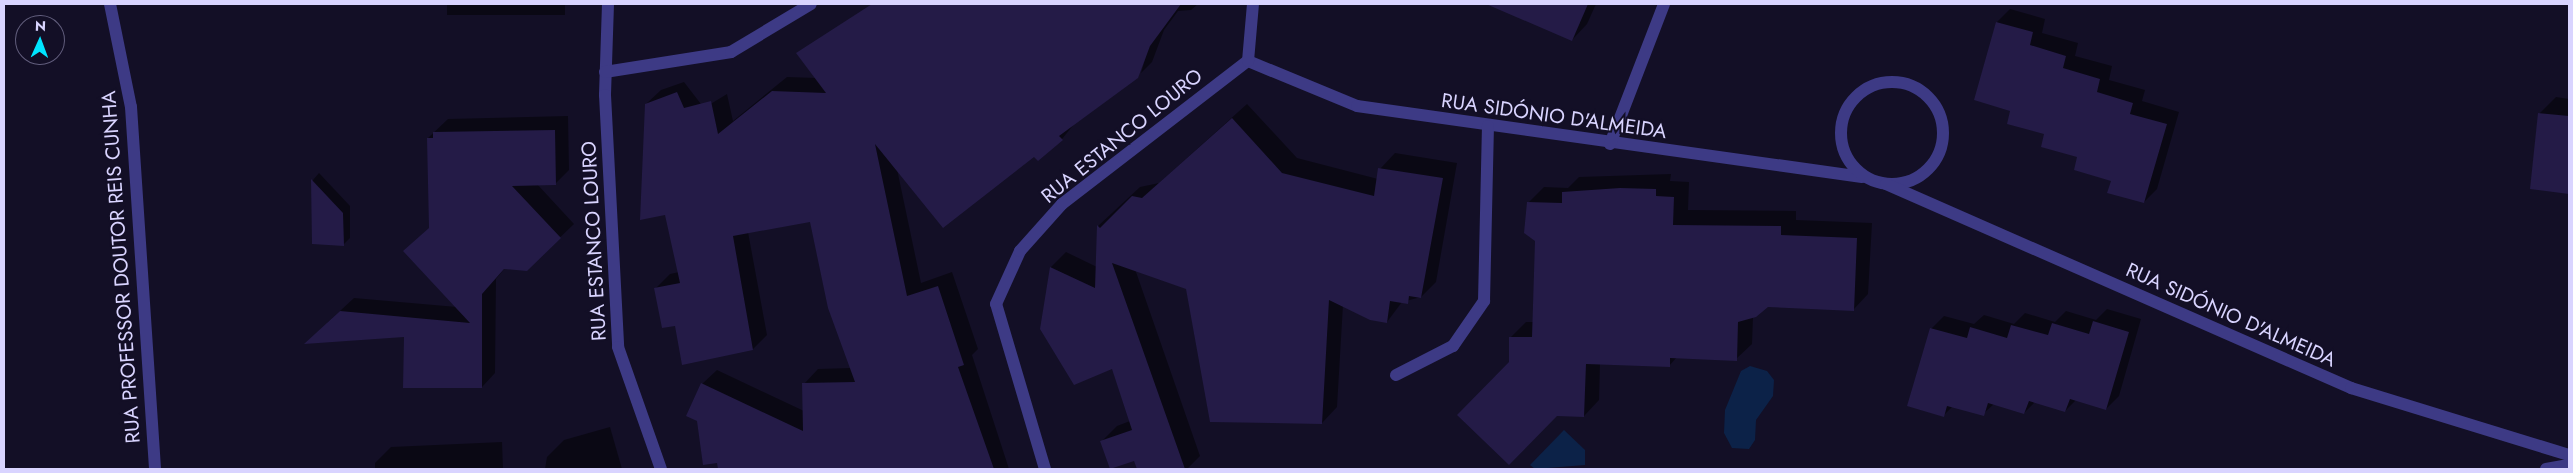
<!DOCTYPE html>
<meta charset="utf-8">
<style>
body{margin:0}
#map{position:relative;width:2573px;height:473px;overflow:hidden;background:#130f26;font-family:Jost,sans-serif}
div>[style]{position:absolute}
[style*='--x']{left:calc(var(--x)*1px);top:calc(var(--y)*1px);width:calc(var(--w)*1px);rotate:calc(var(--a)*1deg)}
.water>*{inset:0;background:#0c2248}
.shadow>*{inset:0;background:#0007;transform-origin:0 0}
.building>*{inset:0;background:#241b47}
.street>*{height:12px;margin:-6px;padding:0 6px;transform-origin:6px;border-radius:6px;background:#3d3a85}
.street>.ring{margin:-6px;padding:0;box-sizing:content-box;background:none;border:12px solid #3d3a85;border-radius:50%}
span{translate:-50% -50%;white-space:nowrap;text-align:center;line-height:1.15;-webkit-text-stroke:4px #130f26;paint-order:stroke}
.street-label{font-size:20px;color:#d9d4ff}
.frame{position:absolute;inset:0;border:5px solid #d9d4ff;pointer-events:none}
.north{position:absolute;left:15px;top:15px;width:50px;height:50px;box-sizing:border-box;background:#130f26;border:1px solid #625e7d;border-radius:50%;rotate:2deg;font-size:14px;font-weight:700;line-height:20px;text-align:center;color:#d9d4ff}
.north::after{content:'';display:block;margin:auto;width:18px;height:22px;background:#00e5ff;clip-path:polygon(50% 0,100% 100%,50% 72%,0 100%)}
</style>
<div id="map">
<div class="water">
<div style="clip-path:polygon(1750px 366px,1767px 371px,1774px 380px,1773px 396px,1756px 420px,1755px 440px,1749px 449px,1732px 448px,1724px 433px,1725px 410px,1741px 371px)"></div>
<div style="clip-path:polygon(1564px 430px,1585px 450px,1585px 465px,1535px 469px,1530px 465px)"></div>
</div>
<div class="shadow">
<div style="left:447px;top:4px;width:118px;height:11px"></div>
<div style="clip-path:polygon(872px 4px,1198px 4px,1191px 10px,1178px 11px,1164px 30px,1152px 62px,1141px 73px,1151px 39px,1137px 77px,1075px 123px,1062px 139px,1034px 155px,897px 169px,921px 283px,952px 272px,978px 349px,972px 355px,1009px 469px,719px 469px,702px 384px,717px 370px,804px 411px,804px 384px,818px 369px,851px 368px,811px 220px,748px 232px,767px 335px,753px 349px,676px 324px,656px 288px,670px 274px,679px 272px,646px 104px,661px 90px,684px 82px,704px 108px,727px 94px,733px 121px,787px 77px,817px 78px,817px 45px)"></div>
<div style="clip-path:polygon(1520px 4px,1596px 4px,1587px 24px,1572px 40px,1515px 15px)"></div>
<div style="clip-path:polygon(2010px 9px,2045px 19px,2042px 33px,2078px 43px,2075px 56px,2112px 66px,2109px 80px,2145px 90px,2142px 101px,2179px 112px,2157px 189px,2144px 202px,2012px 110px,1975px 99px,1997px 22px)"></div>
<div style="clip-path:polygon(2556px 97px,2569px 99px,2569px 192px,2531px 188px,2540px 113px)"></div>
<div style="clip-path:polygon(1247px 104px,1297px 158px,1378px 179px,1380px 169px,1395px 153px,1457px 163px,1436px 282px,1421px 297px,1402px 302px,1387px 322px,1343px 305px,1337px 407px,1322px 423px,1187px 288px,1135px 269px,1200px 456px,1187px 469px,1138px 469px,1135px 460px,1102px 441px,1117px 426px,1130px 421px,1112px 367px,1042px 328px,1051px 267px,1066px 252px,1097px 267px,1098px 226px,1140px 187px,1159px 183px)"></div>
<div style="clip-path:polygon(568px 116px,569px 170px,555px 184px,537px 184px,574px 224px,526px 270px,505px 268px,496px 279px,495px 373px,482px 387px,405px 336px,327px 323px,354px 298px,457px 307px,430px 227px,428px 138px,448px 119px)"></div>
<div style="clip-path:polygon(319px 173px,350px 206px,350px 238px,343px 245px,313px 243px,313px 180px)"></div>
<div style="clip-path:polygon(1671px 174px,1670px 181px,1689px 182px,1688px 210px,1796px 211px,1796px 220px,1872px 223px,1868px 294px,1853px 310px,1768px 306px,1753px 317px,1752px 344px,1736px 359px,1677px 357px,1669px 366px,1600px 363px,1599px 400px,1584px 416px,1557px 415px,1510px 363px,1511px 337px,1526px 322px,1533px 322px,1536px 240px,1528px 203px,1544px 187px,1568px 188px,1579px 177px)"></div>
<div style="clip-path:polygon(2107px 309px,2141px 319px,2119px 396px,2106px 409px,2076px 400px,2065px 411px,2035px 402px,2024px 413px,1994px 404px,1983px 414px,1953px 406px,1943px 416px,1931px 329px,1944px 316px,1974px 324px,1984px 315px,2014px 324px,2025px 313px,2055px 322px,2066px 311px,2096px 320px)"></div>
<div style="clip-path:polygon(610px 427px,622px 469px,545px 469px,547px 457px,564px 440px)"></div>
<div style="clip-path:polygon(502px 442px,503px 469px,375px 469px,375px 463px,391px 447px)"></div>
</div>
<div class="building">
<div style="clip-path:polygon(872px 4px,1181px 4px,1150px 46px,1138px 78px,1059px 136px,1063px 140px,1038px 161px,1034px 157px,943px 228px,875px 144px,907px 296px,938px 286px,964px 365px,958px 367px,994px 469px,718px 469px,717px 463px,703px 465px,697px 421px,686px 416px,701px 383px,803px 431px,802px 383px,855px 382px,828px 308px,810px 222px,733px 236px,753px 350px,682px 365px,675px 326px,662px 328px,654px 288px,680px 283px,665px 215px,640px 220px,645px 104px,677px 92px,684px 108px,711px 101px,718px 134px,772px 91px,826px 93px,796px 53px)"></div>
<div style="clip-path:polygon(1486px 4px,1588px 4px,1572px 41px)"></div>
<div style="clip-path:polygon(1996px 22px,2033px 32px,2030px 45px,2066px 56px,2063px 68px,2100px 79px,2097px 92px,2133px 103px,2130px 114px,2167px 124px,2144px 203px,2107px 193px,2111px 181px,2074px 170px,2077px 157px,2041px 147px,2044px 134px,2007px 124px,2010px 111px,1974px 100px)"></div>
<div style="clip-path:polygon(2538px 113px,2569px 116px,2569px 194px,2530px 189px)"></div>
<div style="clip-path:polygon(1232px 118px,1282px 173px,1374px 196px,1378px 168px,1443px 178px,1421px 298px,1409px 296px,1408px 304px,1390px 301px,1387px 323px,1370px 320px,1329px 300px,1322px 424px,1210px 422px,1186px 289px,1112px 263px,1185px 469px,1137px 469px,1134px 461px,1110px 469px,1100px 441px,1132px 430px,1112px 369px,1074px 385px,1040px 329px,1050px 267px,1095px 288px,1097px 225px,1100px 228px,1132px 196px,1142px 198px)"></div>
<div style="clip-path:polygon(555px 130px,556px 185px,512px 186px,561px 238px,527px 271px,504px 269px,482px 294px,482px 388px,403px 388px,404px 337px,304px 344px,340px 311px,470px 323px,403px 251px,429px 228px,427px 138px,433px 138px,433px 132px)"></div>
<div style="clip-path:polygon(311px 179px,343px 213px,344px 246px,312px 244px)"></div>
<div style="clip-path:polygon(1620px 188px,1656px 189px,1656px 196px,1674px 197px,1673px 225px,1781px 226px,1781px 235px,1857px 238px,1854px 311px,1768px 307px,1756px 317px,1738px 322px,1737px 361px,1670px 358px,1670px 367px,1586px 364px,1584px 417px,1557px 416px,1509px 465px,1457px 415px,1509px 362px,1509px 337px,1532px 337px,1535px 241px,1524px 233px,1527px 202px,1562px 203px,1562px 192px)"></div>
<div style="clip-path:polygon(2093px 321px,2129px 332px,2106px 410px,2070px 399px,2065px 412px,2029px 401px,2024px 414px,1988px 403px,1984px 416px,1947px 406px,1944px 417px,1907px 406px,1930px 328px,1967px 338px,1970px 327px,2007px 338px,2011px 325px,2048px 335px,2052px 323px,2089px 334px)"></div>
</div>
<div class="street">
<div style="--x:110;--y:4;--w:105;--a:78.5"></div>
<div style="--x:131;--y:107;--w:363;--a:86.2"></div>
<div style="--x:608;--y:4;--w:91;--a:91.9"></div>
<div style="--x:605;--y:95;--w:252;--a:87"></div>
<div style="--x:618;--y:347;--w:129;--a:70.6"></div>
<div style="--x:1248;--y:61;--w:118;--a:22.4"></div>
<div style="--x:1357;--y:106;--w:510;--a:8"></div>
<div style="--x:605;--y:72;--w:128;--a:-9"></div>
<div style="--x:731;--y:52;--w:93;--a:-31"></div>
<div class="ring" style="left:1841px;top:82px;width:90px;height:90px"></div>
<div style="--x:1610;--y:144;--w:150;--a:-68.9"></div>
<div style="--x:1886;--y:184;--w:508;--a:23.69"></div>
<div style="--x:2351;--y:388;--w:228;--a:17.1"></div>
<div style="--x:1396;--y:375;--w:64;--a:-27"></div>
<div style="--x:1453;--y:346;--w:55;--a:-55.4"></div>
<div style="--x:1484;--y:301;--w:175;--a:-88.7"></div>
<div style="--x:1045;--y:469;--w:172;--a:-106.5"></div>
<div style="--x:996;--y:304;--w:58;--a:-65.6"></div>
<div style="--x:1020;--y:251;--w:63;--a:-48.2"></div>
<div style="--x:1062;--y:204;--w:235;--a:-37.6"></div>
<div style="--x:1248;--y:61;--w:57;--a:-85"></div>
<div style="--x:2546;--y:469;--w:23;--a:-10"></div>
</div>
<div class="street-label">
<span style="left:1554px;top:116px;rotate:8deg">RUA SIDÓNIO D'ALMEIDA</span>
<span style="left:1122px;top:136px;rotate:-39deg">RUA ESTANCO LOURO</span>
<span style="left:594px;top:241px;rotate:-93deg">RUA ESTANCO LOURO</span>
<span style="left:121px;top:267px;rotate:-94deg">RUA PROFESSOR DOUTOR REIS CUNHA</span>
<span style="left:2231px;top:315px;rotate:24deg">RUA SIDÓNIO D'ALMEIDA</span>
</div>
<div class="frame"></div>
<div class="north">N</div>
</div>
